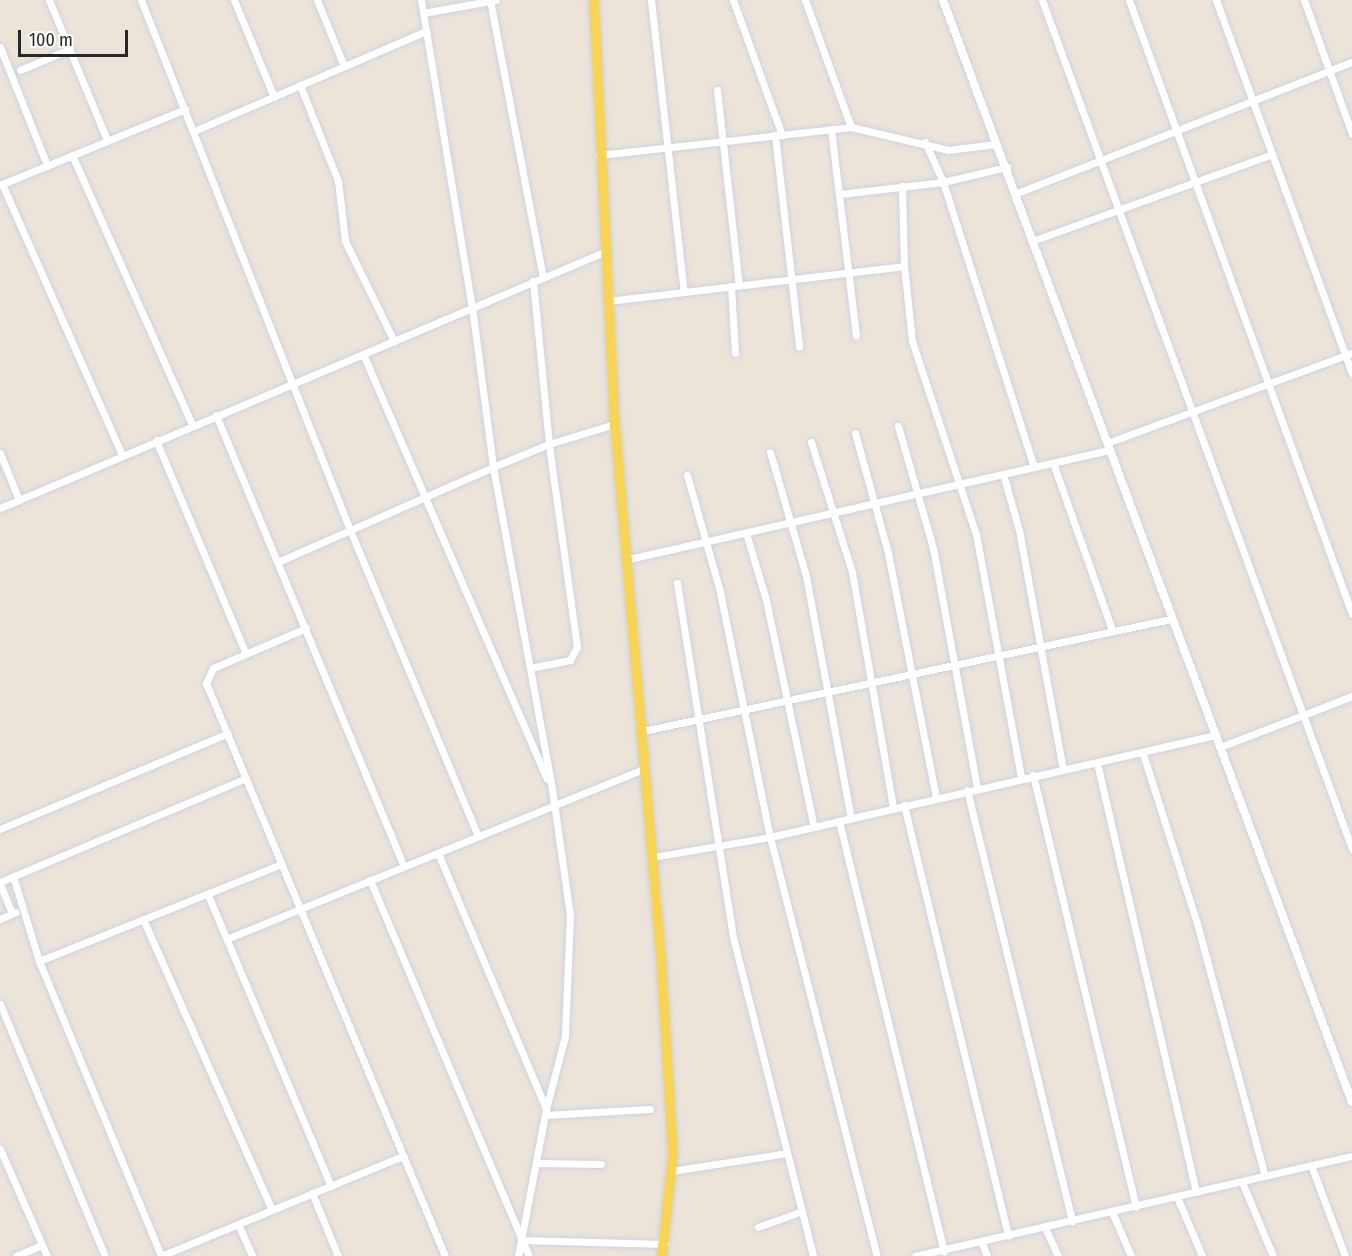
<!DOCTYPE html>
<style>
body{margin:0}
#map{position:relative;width:1352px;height:1256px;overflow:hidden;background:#ece4d9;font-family:"Fira Sans Condensed",sans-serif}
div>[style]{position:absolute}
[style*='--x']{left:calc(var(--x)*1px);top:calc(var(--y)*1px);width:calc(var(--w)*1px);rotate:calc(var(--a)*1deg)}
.roads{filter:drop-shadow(0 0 2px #ced2e3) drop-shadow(0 0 2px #ced2e3)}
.minor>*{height:7px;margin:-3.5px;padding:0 3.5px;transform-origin:3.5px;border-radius:3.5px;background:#fff}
.tertiary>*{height:8px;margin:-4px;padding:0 4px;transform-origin:4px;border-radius:4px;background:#fff}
.primary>*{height:10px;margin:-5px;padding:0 5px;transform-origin:5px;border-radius:5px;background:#f8d452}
span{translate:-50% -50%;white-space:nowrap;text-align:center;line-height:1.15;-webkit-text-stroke:4.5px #fff;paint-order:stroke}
.scale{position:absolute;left:18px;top:30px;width:110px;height:27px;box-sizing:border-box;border:3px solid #282828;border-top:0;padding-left:8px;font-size:18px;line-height:21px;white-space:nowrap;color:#282828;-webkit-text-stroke:4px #fff;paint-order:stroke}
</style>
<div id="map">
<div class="roads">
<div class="minor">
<div style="--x:49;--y:0;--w:152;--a:67.5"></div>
<div style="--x:141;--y:0;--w:570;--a:68.48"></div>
<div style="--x:350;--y:530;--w:332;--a:67.3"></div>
<div style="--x:234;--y:0;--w:105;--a:67.6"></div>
<div style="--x:317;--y:0;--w:71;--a:67.8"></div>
<div style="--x:421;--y:0;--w:311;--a:80.6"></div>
<div style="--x:472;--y:307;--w:161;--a:82.5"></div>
<div style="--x:493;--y:467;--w:327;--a:79.6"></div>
<div style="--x:552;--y:789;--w:127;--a:81.9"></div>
<div style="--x:570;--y:915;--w:121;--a:92.4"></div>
<div style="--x:565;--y:1036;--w:75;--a:104.6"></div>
<div style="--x:546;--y:1109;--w:150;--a:100.8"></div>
<div style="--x:490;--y:0;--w:282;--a:79.2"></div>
<div style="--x:651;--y:0;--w:294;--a:83.6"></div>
<div style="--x:733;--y:0;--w:144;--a:70.1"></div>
<div style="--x:805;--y:0;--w:135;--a:70.1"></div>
<div style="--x:1042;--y:0;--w:904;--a:69.94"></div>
<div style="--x:1129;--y:0;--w:653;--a:70.04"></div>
<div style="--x:1216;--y:0;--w:397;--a:70"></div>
<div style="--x:1304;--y:0;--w:142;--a:70.3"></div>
<div style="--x:423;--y:13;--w:74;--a:-10.1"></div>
<div style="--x:0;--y:47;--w:127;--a:68.3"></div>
<div style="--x:20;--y:70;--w:54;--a:-22.8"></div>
<div style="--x:300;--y:85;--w:103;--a:68.4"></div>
<div style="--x:338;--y:181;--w:60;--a:83.3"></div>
<div style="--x:345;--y:241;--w:111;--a:63.9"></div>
<div style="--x:717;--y:90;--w:196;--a:83.6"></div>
<div style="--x:831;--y:129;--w:208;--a:83.1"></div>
<div style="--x:194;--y:131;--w:253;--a:-23.3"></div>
<div style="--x:775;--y:135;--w:213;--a:83.5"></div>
<div style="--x:925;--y:142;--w:44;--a:65.8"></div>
<div style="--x:943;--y:182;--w:299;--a:72.3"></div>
<div style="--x:72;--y:155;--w:295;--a:66"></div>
<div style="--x:599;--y:155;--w:254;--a:-6.3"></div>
<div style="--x:851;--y:127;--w:100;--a:13.3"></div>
<div style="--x:948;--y:150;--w:48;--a:-7.1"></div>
<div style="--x:2;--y:184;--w:296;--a:66.1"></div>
<div style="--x:0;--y:185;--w:200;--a:-22.3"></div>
<div style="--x:902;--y:186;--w:80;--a:88.6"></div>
<div style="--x:904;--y:266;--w:75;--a:83.9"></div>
<div style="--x:912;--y:341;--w:203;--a:71.7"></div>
<div style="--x:976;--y:534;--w:247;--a:79.5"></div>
<div style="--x:1017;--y:193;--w:360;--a:-21.4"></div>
<div style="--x:840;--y:194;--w:104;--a:-6.6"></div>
<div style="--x:943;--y:182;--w:66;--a:-13.2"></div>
<div style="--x:1035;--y:240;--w:252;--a:-19.9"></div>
<div style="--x:731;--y:286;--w:67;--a:86.6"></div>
<div style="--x:607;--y:301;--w:299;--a:-6.7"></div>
<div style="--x:363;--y:354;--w:463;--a:66.6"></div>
<div style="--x:216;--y:415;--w:489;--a:67.4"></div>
<div style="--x:898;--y:426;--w:127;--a:74"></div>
<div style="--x:933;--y:548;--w:244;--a:79.6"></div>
<div style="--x:855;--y:433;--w:124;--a:74.6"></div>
<div style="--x:888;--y:553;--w:250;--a:78.9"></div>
<div style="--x:156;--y:440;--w:232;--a:67.2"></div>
<div style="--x:811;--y:442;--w:136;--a:72.5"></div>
<div style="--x:852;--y:572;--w:240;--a:80.1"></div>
<div style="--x:1107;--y:443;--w:261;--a:-20.2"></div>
<div style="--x:770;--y:452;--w:129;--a:73.8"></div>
<div style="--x:806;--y:576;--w:246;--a:79.5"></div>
<div style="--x:0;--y:453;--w:51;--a:68"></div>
<div style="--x:1053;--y:463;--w:179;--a:70.5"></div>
<div style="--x:1003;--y:474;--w:58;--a:74.1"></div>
<div style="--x:1019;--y:530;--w:243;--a:79.6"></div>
<div style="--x:687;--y:475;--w:122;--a:74.2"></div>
<div style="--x:720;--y:592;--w:250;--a:78.5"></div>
<div style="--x:770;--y:837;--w:432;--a:75.7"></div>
<div style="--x:0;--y:508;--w:656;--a:-22.97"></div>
<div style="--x:746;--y:533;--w:70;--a:73.4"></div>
<div style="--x:766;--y:600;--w:232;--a:78.1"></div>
<div style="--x:629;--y:559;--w:492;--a:-12.8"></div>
<div style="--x:280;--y:561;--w:233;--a:-23.8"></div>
<div style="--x:493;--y:467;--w:61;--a:-22.3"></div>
<div style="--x:549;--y:444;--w:69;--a:-16.9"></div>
<div style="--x:677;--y:583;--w:363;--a:81"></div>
<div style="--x:734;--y:941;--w:325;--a:75.9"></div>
<div style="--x:306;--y:628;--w:101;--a:156.7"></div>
<div style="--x:213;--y:668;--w:17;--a:115"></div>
<div style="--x:206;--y:683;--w:621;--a:67.36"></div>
<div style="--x:530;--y:668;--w:41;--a:-11.3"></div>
<div style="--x:570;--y:660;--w:15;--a:-62"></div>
<div style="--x:577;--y:647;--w:205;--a:-97.9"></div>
<div style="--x:549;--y:444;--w:164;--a:-95.6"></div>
<div style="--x:643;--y:731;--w:540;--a:-11.98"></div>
<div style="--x:1220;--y:747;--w:142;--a:-21.1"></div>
<div style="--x:1143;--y:754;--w:177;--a:72.3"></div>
<div style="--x:1197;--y:923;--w:262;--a:75"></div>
<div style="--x:1097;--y:763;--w:440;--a:77"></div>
<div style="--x:1033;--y:775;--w:444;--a:76.6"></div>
<div style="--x:967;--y:790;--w:444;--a:76.3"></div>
<div style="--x:904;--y:805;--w:443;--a:76.4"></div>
<div style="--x:839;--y:821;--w:443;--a:76.3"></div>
<div style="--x:0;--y:829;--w:247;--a:-22.8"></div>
<div style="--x:438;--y:853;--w:278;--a:67.1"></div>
<div style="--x:653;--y:857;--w:119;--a:-9.7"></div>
<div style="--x:770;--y:837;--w:458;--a:-12.9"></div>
<div style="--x:13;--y:876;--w:89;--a:73"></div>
<div style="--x:39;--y:961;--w:319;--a:67.5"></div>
<div style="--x:370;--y:880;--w:408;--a:67.1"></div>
<div style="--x:0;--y:882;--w:267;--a:-22.9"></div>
<div style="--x:0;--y:884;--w:32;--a:68"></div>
<div style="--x:208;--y:895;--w:316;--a:67.1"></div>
<div style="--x:0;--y:919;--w:17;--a:-24"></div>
<div style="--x:143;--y:919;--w:318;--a:66.1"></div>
<div style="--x:229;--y:938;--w:450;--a:-22.2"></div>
<div style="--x:39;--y:961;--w:261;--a:-21.8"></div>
<div style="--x:0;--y:1004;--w:273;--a:67.4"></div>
<div style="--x:545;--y:1115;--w:105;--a:-3.3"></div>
<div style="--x:0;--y:1149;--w:117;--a:66.3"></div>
<div style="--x:536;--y:1163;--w:65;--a:0.9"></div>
<div style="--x:1311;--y:1165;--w:97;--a:69.5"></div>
<div style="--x:671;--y:1171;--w:117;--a:-8.8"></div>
<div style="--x:1242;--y:1182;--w:80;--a:67.3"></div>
<div style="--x:312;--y:1193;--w:68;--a:67.6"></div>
<div style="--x:1177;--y:1197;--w:64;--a:67"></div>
<div style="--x:1112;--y:1212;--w:48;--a:66.6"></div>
<div style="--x:238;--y:1224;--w:35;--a:66"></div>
<div style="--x:758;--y:1227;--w:47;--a:-20"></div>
<div style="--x:1045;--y:1228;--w:31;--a:65"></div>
<div style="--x:522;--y:1240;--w:143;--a:1.6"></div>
<div style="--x:982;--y:1243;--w:14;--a:69"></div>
<div style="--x:16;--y:1256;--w:28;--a:-23"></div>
<div style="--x:161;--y:1256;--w:262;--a:-22.5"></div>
<div style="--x:915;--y:1256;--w:448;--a:-12.9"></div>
</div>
<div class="tertiary">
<div style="--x:943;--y:0;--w:1175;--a:69.64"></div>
</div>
<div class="primary">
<div style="--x:594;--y:0;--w:425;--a:87.2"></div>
<div style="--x:615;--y:424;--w:535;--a:85.07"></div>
<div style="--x:661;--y:957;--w:197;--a:86.5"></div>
<div style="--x:673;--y:1154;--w:103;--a:96.2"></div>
</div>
</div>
<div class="scale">100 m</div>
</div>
